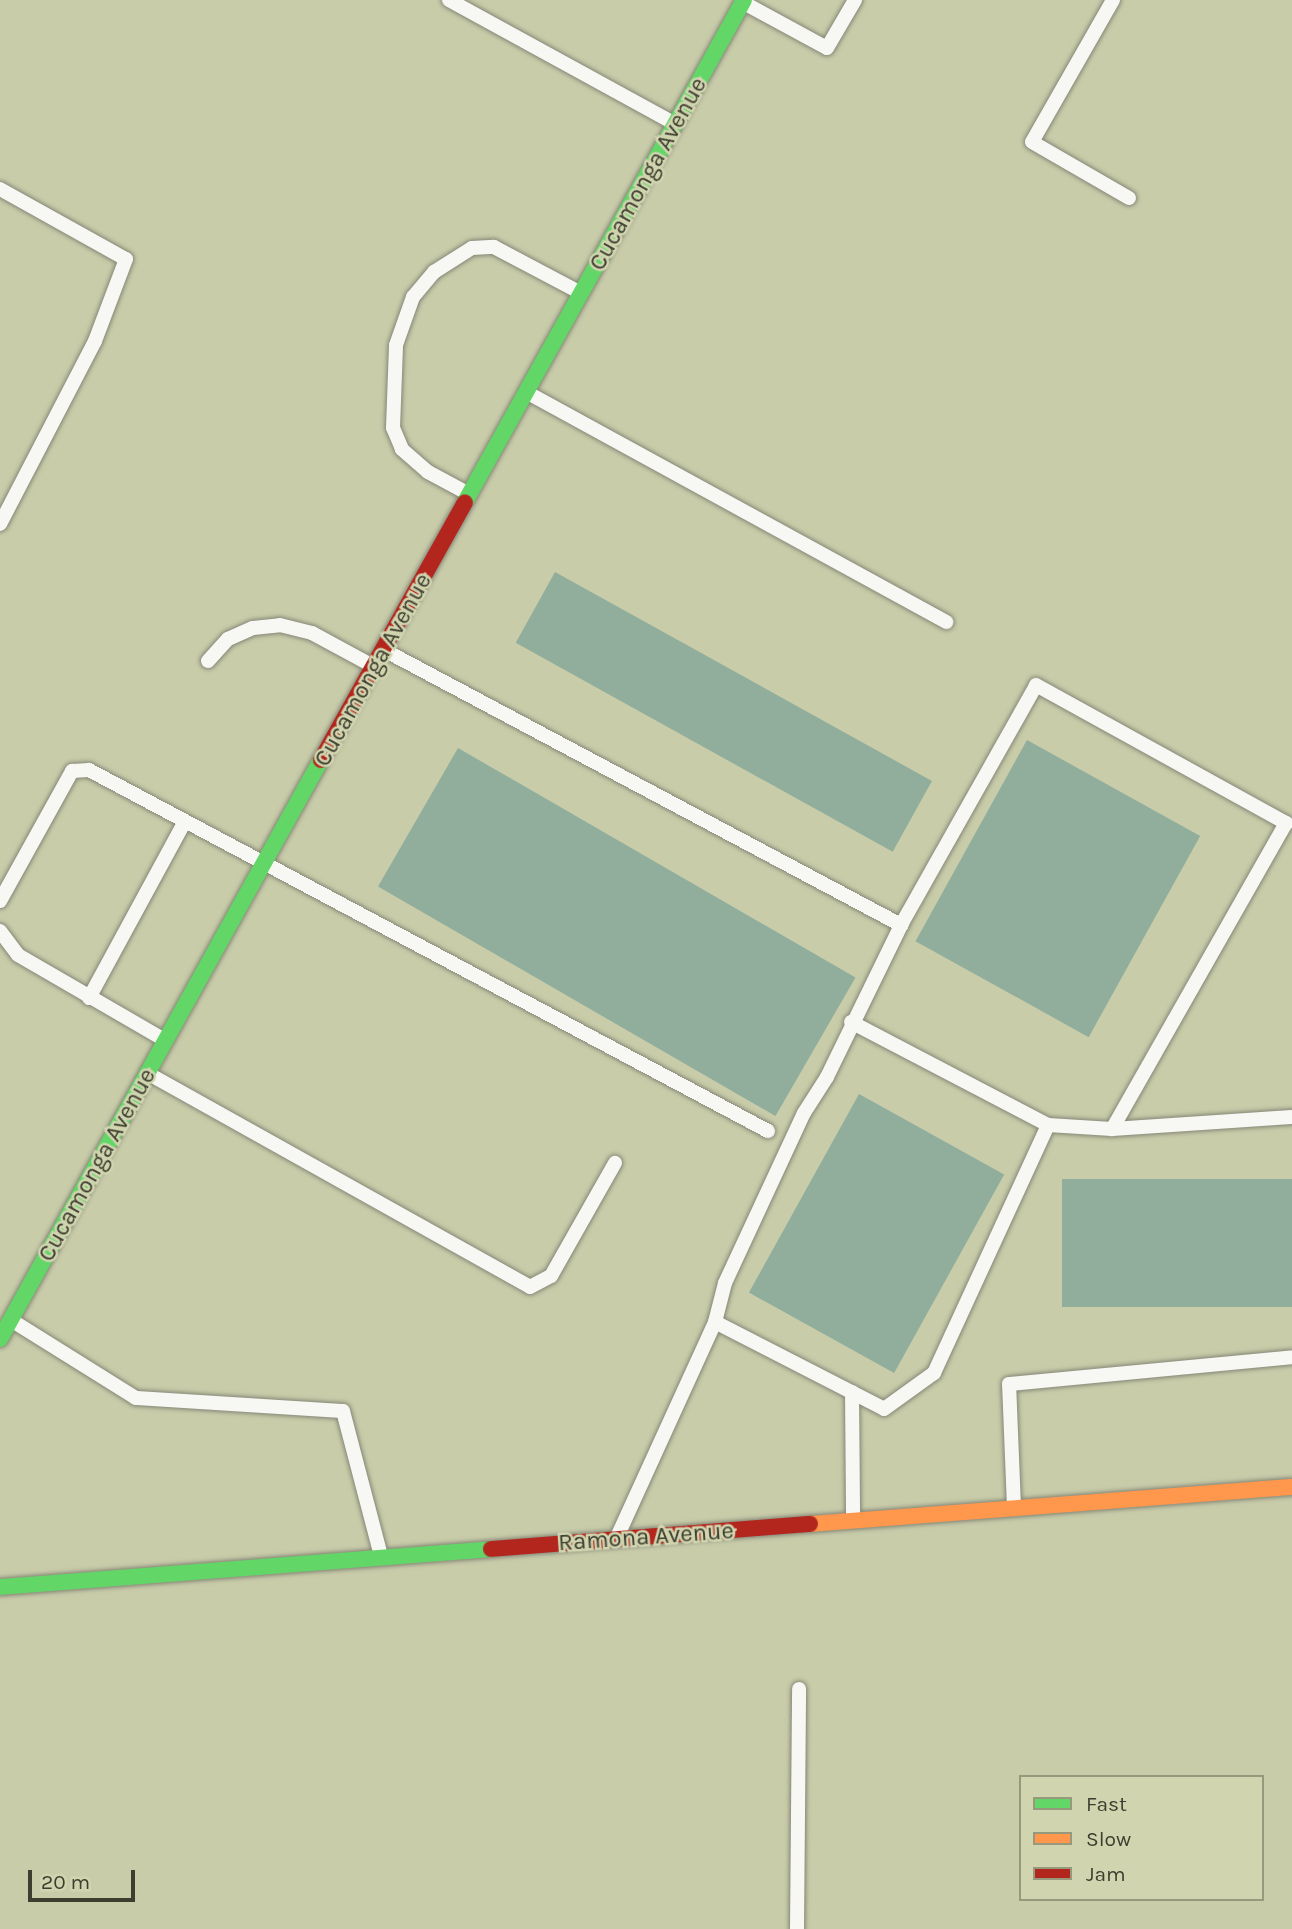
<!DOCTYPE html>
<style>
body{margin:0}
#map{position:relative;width:1292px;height:1929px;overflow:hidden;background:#cacdb7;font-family:Karla,sans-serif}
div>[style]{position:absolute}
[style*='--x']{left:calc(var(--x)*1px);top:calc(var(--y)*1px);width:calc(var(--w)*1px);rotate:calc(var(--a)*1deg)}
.built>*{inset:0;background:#c8cca9}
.building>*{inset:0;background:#91ae9d;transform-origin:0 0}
.roads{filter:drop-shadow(0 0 2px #868777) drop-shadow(0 0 2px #868777)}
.lane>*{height:14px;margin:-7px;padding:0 7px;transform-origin:7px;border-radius:7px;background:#f7f8f4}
.fast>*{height:16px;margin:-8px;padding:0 8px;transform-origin:8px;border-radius:8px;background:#63d668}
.slow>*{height:16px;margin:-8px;padding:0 8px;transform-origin:8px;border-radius:8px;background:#ff974d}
.jam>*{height:16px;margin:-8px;padding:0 8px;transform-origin:8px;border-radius:8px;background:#b3261e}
span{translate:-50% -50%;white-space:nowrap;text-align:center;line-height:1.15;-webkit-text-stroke:5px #d1d5af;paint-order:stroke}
.street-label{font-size:24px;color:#3d3e2f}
.legend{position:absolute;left:1019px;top:1775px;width:245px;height:126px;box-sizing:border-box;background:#d1d5af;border:2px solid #96997c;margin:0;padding:9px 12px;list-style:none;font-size:21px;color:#3d3e2f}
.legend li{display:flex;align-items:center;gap:14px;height:35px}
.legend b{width:35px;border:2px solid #96997c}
.scale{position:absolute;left:28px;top:1870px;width:107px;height:32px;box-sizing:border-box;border:4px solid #3d3e2f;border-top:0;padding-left:9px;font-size:21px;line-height:24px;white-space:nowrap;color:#3d3e2f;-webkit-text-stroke:5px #d1d5af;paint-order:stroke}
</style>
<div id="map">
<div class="built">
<div style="clip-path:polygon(evenodd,0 0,1292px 0,1292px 1929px,0 1929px,0 0,1021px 1777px,1262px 1777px,1262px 1899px,1021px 1899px,1021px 1777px)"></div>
</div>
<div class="building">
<div style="left:555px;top:572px;width:431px;height:81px;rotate:29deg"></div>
<div style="left:1027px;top:740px;width:198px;height:230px;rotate:29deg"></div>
<div style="left:458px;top:748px;width:459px;height:160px;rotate:30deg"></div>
<div style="left:859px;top:1094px;width:166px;height:227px;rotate:29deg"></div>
<div style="left:1292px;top:1179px;width:128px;height:230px;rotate:90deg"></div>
</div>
<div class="roads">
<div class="lane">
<div style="--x:449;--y:0;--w:256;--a:28.7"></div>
<div style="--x:1113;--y:0;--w:163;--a:119.7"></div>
<div style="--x:1032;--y:142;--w:112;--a:30"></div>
<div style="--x:744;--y:3;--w:94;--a:28.5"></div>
<div style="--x:827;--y:48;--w:56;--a:-59.7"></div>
<div style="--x:0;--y:189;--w:144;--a:29.1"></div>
<div style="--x:126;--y:259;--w:88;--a:110.7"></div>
<div style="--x:95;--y:341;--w:206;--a:117.4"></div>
<div style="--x:528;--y:393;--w:477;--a:28.7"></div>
<div style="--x:469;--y:494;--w:47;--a:-151.8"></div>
<div style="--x:428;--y:472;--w:35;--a:-139"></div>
<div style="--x:402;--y:449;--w:23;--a:-113"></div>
<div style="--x:393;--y:428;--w:83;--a:-87.9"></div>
<div style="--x:396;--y:345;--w:51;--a:-70.5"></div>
<div style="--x:413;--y:297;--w:33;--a:-50"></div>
<div style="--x:434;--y:272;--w:45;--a:-32.3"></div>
<div style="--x:472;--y:248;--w:22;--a:-3"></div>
<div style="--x:494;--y:247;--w:96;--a:27.9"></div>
<div style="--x:384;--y:650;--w:586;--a:28.01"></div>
<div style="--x:208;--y:661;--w:30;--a:-48"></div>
<div style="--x:228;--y:639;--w:27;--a:-24"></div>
<div style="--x:253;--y:628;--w:27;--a:-6"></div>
<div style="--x:280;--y:625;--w:33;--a:14"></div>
<div style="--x:312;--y:633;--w:69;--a:28.4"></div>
<div style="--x:0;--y:901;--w:149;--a:-61"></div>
<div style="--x:72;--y:771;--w:17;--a:-3"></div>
<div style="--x:89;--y:770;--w:769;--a:28"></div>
<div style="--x:0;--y:931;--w:30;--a:53"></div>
<div style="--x:18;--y:955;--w:168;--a:30.1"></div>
<div style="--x:89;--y:998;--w:201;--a:-61.5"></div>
<div style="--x:851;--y:1022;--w:222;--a:27.6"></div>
<div style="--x:1048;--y:1125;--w:64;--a:3.6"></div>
<div style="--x:1112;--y:1129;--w:180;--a:-3.8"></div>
<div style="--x:149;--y:1074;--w:436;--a:29.2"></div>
<div style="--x:530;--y:1287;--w:24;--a:-28"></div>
<div style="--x:551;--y:1276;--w:130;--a:-60.5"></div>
<div style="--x:11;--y:1320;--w:147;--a:32"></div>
<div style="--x:136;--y:1398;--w:207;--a:3.6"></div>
<div style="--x:343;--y:1411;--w:150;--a:75.3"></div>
<div style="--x:715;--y:1322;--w:190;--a:27.2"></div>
<div style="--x:884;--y:1409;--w:62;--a:-35.8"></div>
<div style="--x:934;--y:1373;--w:273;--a:-65.3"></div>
<div style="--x:852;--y:1392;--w:127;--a:89.5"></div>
<div style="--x:1014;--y:1507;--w:123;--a:-92.3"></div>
<div style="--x:1009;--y:1384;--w:284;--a:-5.4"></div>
<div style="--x:618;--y:1535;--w:234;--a:-65.5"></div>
<div style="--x:715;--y:1322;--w:40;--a:-75.6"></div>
<div style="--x:725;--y:1283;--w:187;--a:-65.1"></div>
<div style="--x:804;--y:1113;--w:43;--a:-57.4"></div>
<div style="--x:827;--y:1077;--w:169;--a:-64"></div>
<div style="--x:901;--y:925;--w:275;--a:-60.6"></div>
<div style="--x:1036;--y:685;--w:286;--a:28.9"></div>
<div style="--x:1286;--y:823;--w:352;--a:119.6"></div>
<div style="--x:797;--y:1929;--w:240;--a:-89.5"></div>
</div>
<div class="fast">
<div style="--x:465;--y:502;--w:574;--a:-60.94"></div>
<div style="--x:0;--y:1339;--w:662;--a:-61"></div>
<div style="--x:0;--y:1587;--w:492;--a:-4.4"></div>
</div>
<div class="slow">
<div style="--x:810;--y:1524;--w:483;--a:-4.4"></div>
</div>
<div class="jam">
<div style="--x:321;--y:760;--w:295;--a:-60.8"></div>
<div style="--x:491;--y:1549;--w:320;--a:-4.5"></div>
</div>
</div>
<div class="street-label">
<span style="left:648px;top:174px;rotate:-61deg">Cucamonga Avenue</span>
<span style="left:373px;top:670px;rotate:-61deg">Cucamonga Avenue</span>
<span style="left:97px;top:1165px;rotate:-61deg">Cucamonga Avenue</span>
<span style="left:646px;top:1537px;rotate:-4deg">Ramona Avenue</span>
</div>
<ul class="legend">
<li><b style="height:9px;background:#63d668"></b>Fast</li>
<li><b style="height:9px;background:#ff974d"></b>Slow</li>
<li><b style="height:9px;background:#b3261e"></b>Jam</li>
</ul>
<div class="scale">20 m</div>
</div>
